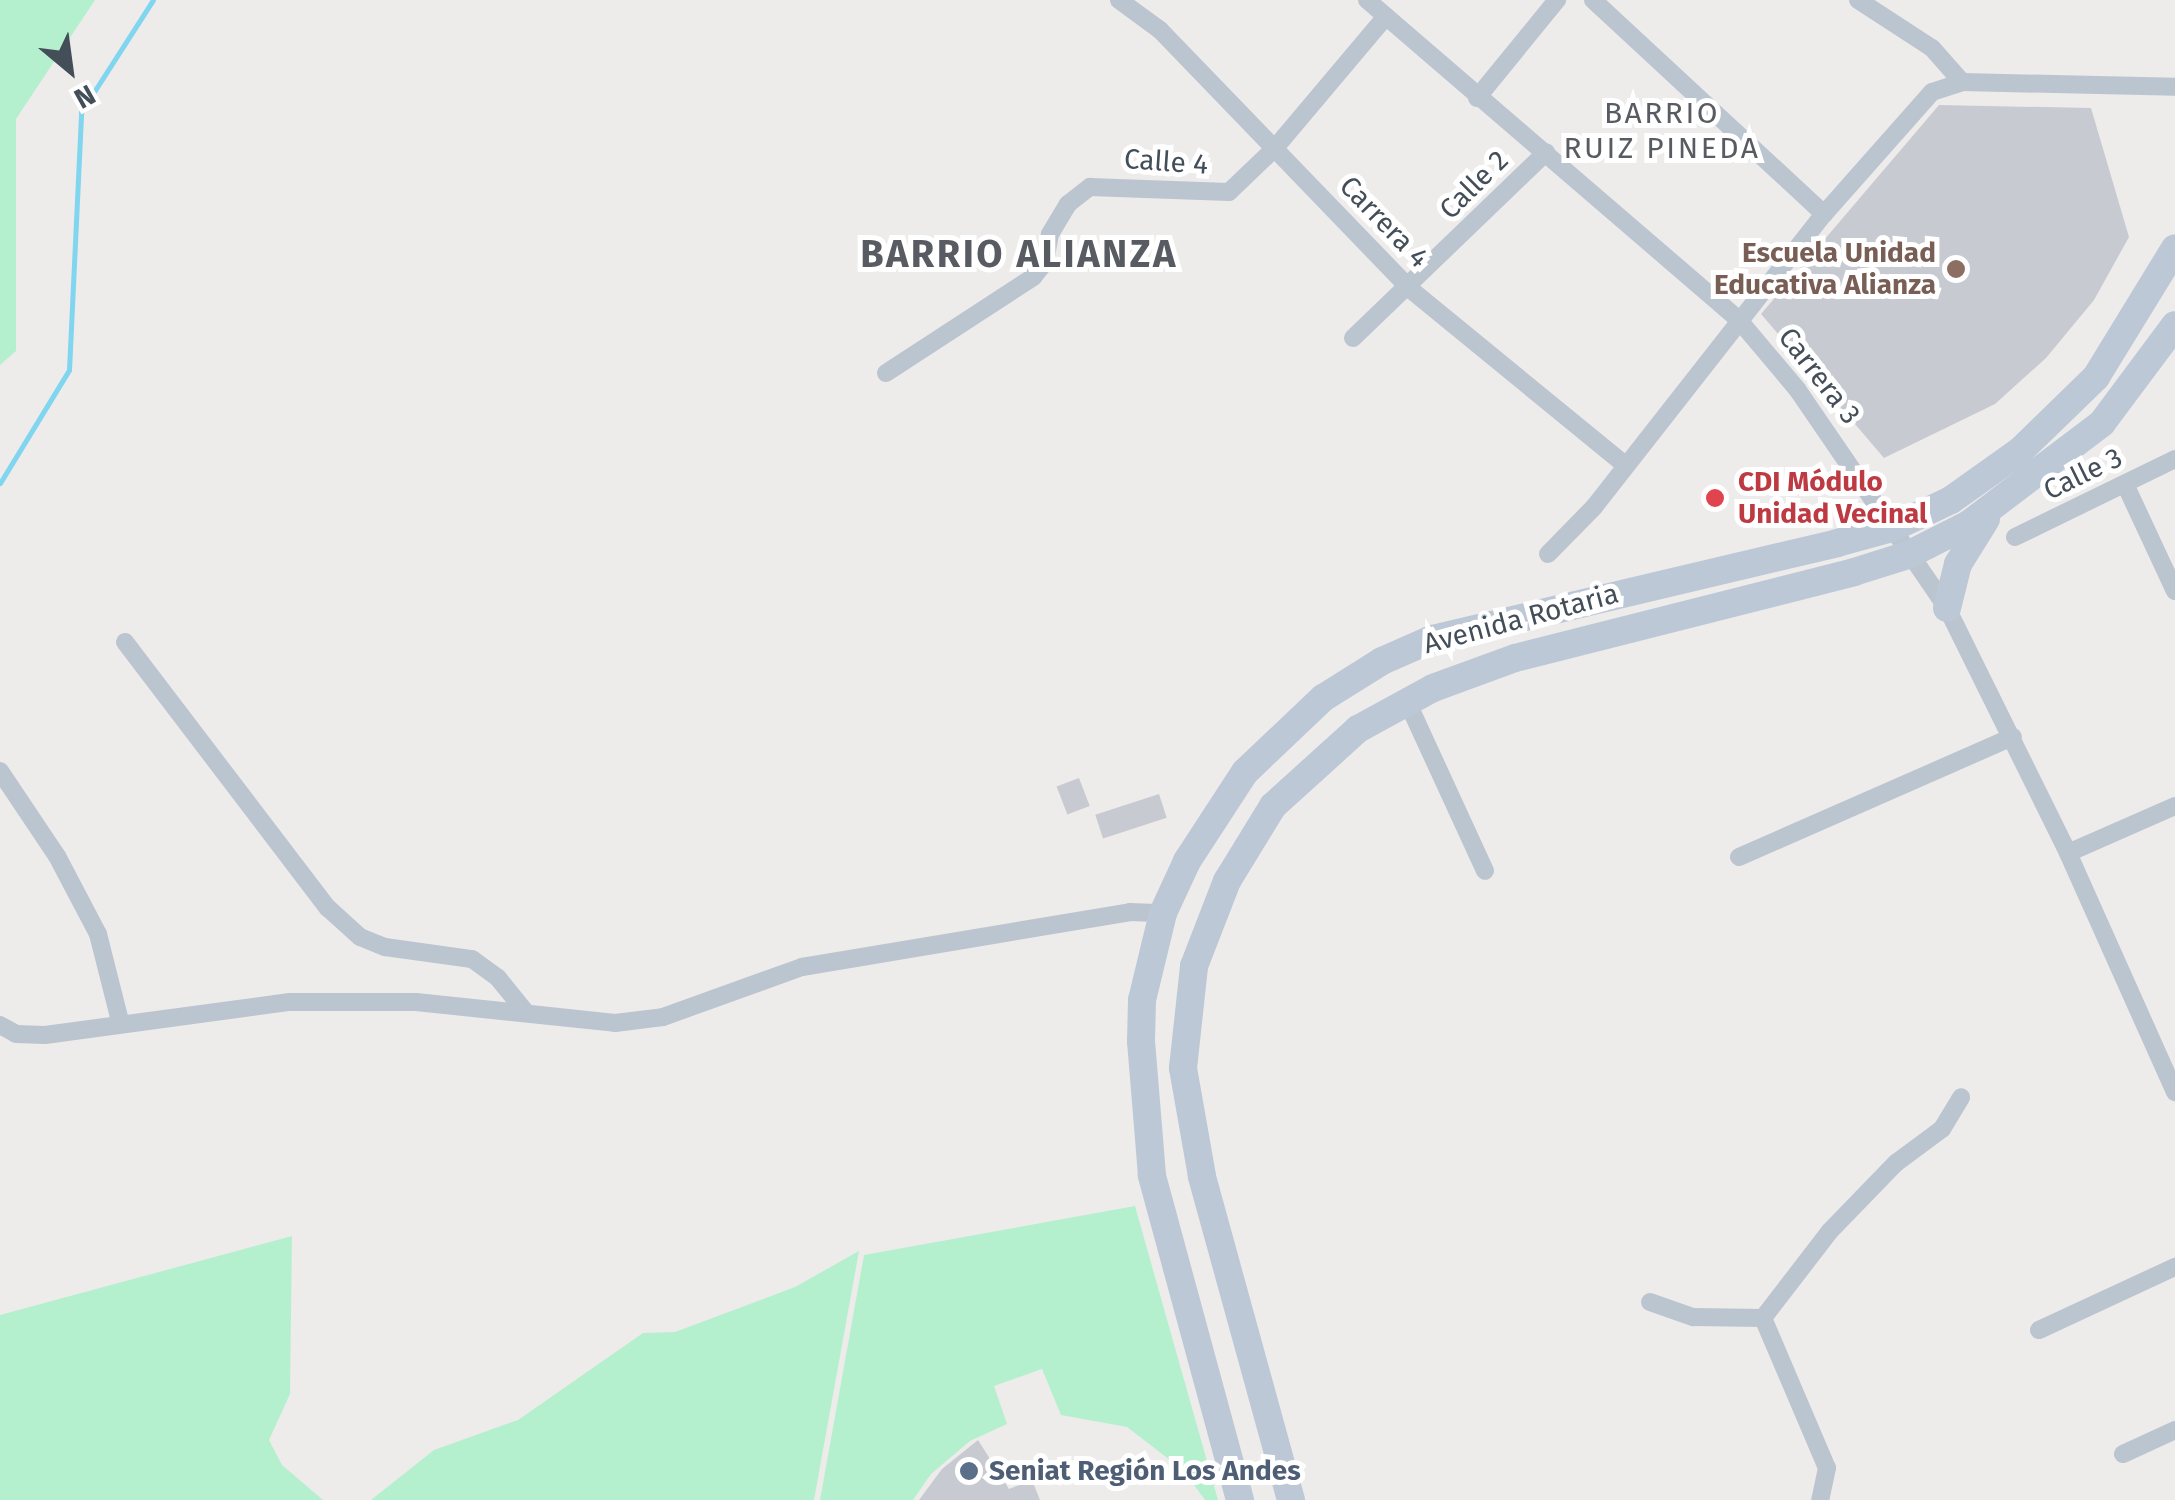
<!DOCTYPE html>
<meta charset="utf-8">
<style>
body{margin:0}
#map{position:relative;width:2175px;height:1500px;overflow:hidden;background:#eeebeb;font-family:"Fira Sans",sans-serif}
div>[style]{position:absolute}
[style*='--x']{left:calc(var(--x)*1px);top:calc(var(--y)*1px);width:calc(var(--w)*1px);rotate:calc(var(--a)*1deg)}
.green>*{inset:0;background:#b5f0ce}
.stream>*{height:5px;margin:-2.5px;padding:0 2.5px;transform-origin:2.5px;border-radius:2.5px;background:#80d5ef}
.building>*{inset:0;background:#c8cad1;transform-origin:0 0}
.street>*{height:18px;margin:-9px;padding:0 9px;transform-origin:9px;border-radius:9px;background:#bbc5cf}
.secondary>*{height:28px;margin:-14px;padding:0 14px;transform-origin:14px;border-radius:14px;background:#bcc8d6}
.dots>*{width:28px;height:28px;translate:-50% -50%;box-sizing:border-box;border:5px solid #fff;border-radius:50%}
span{translate:-50% -50%;white-space:nowrap;text-align:center;line-height:1.15;-webkit-text-stroke:10px #fff;paint-order:stroke}
.street-label{font-size:28px;color:#434e59}
.education-label{font-size:28px;color:#785e54;font-weight:700}
.right{translate:-100% -50%;text-align:right}
.health-label{font-size:28px;color:#be3a42;font-weight:700}
.left{translate:0 -50%;text-align:left}
.service-label{font-size:28px;color:#4e5e75;font-weight:700}
.neighbourhood-label{font-size:30px;color:#585b61;letter-spacing:2.5px}
.district-label{font-size:38px;color:#585b61;font-weight:700;letter-spacing:2.5px}
.north{position:absolute;left:20px;top:20px;width:100px;height:100px;-webkit-text-stroke:8px #fff;paint-order:stroke;rotate:151deg;font-size:28px;font-weight:700;line-height:40px;text-align:center;color:#434e59}
.north::after{content:'';display:block;margin:auto;width:35px;height:45px;background:#434e59;clip-path:polygon(50% 0,100% 100%,50% 72%,0 100%)}
</style>
<div id="map">
<div class="green">
<div style="clip-path:polygon(0 0,95px 0,16px 119px,16px 351px,0 365px)"></div>
<div style="clip-path:polygon(1135px 1206px,1218px 1500px,1205px 1500px,1183px 1470px,1127px 1427px,1061px 1415px,1042px 1369px,994px 1386px,1007px 1424px,970px 1441px,931px 1474px,913px 1500px,820px 1500px,864px 1255px)"></div>
<div style="clip-path:polygon(292px 1236px,290px 1394px,269px 1440px,282px 1465px,323px 1500px,0 1500px,0 1315px)"></div>
<div style="clip-path:polygon(859px 1251px,814px 1500px,371px 1500px,434px 1450px,518px 1420px,643px 1333px,675px 1332px,795px 1287px)"></div>
</div>
<div class="stream">
<div style="--x:0;--y:483;--w:132;--a:-58.6"></div>
<div style="--x:69;--y:370;--w:258;--a:-87.3"></div>
<div style="--x:81;--y:112;--w:133;--a:-57.3"></div>
</div>
<div class="building">
<div style="clip-path:polygon(1939px 105px,2091px 108px,2129px 237px,2094px 300px,2046px 358px,1995px 404px,1884px 458px,1761px 314px)"></div>
<div style="left:1079px;top:778px;width:30px;height:24px;rotate:69deg"></div>
<div style="left:1159px;top:794px;width:25px;height:67px;rotate:72deg"></div>
<div style="clip-path:polygon(978px 1440px,1009px 1489px,1032px 1480px,1040px 1500px,919px 1500px,942px 1469px)"></div>
</div>
<div class="street">
<div style="--x:1119;--y:0;--w:51;--a:36.2"></div>
<div style="--x:1160;--y:30;--w:360;--a:46"></div>
<div style="--x:1410;--y:289;--w:278;--a:39.3"></div>
<div style="--x:1367;--y:0;--w:489;--a:40.7"></div>
<div style="--x:1738;--y:319;--w:92;--a:49.9"></div>
<div style="--x:1797;--y:389;--w:265;--a:55.6"></div>
<div style="--x:1947;--y:608;--w:273;--a:63.7"></div>
<div style="--x:2068;--y:853;--w:262;--a:65.9"></div>
<div style="--x:1593;--y:0;--w:315;--a:42.8"></div>
<div style="--x:1858;--y:0;--w:88;--a:33"></div>
<div style="--x:1932;--y:48;--w:45;--a:48.6"></div>
<div style="--x:1477;--y:98;--w:127;--a:-50.8"></div>
<div style="--x:1353;--y:338;--w:268;--a:-43.9"></div>
<div style="--x:886;--y:373;--w:176;--a:-33.1"></div>
<div style="--x:1033;--y:277;--w:19;--a:-51"></div>
<div style="--x:1045;--y:262;--w:28;--a:-80"></div>
<div style="--x:1050;--y:234;--w:35;--a:-59"></div>
<div style="--x:1068;--y:204;--w:28;--a:-38"></div>
<div style="--x:1090;--y:187;--w:139;--a:2.1"></div>
<div style="--x:1229;--y:192;--w:64;--a:-43.7"></div>
<div style="--x:1275;--y:148;--w:172;--a:-49.9"></div>
<div style="--x:2125;--y:484;--w:118;--a:65"></div>
<div style="--x:2015;--y:537;--w:178;--a:-26"></div>
<div style="--x:1548;--y:554;--w:66;--a:-45.6"></div>
<div style="--x:1594;--y:507;--w:372;--a:-51.9"></div>
<div style="--x:1824;--y:214;--w:163;--a:-48.5"></div>
<div style="--x:1932;--y:92;--w:32;--a:-18"></div>
<div style="--x:1962;--y:82;--w:213;--a:1.3"></div>
<div style="--x:125;--y:642;--w:335;--a:52.7"></div>
<div style="--x:328;--y:908;--w:43;--a:42.2"></div>
<div style="--x:360;--y:937;--w:27;--a:22"></div>
<div style="--x:385;--y:947;--w:88;--a:7.9"></div>
<div style="--x:472;--y:959;--w:32;--a:36"></div>
<div style="--x:498;--y:978;--w:41;--a:50.9"></div>
<div style="--x:1406;--y:699;--w:189;--a:65.3"></div>
<div style="--x:0;--y:771;--w:102;--a:56.2"></div>
<div style="--x:57;--y:856;--w:88;--a:62.3"></div>
<div style="--x:98;--y:934;--w:90;--a:75.8"></div>
<div style="--x:2068;--y:853;--w:117;--a:-23.7"></div>
<div style="--x:1739;--y:857;--w:299;--a:-23.7"></div>
<div style="--x:0;--y:1025;--w:18;--a:29"></div>
<div style="--x:16;--y:1034;--w:29;--a:2"></div>
<div style="--x:45;--y:1035;--w:247;--a:-7.7"></div>
<div style="--x:290;--y:1002;--w:126;--a:0"></div>
<div style="--x:416;--y:1002;--w:200;--a:6"></div>
<div style="--x:615;--y:1023;--w:48;--a:-7.1"></div>
<div style="--x:663;--y:1017;--w:148;--a:-19.8"></div>
<div style="--x:802;--y:967;--w:333;--a:-9.5"></div>
<div style="--x:1130;--y:912;--w:33;--a:2"></div>
<div style="--x:1650;--y:1302;--w:46;--a:19.2"></div>
<div style="--x:1693;--y:1317;--w:70;--a:0.8"></div>
<div style="--x:1763;--y:1318;--w:163;--a:66.9"></div>
<div style="--x:1827;--y:1468;--w:33;--a:102"></div>
<div style="--x:1763;--y:1318;--w:110;--a:-52.4"></div>
<div style="--x:1830;--y:1231;--w:95;--a:-45.9"></div>
<div style="--x:1896;--y:1163;--w:57;--a:-36.5"></div>
<div style="--x:1942;--y:1129;--w:37;--a:-59"></div>
<div style="--x:2039;--y:1330;--w:150;--a:-24.9"></div>
<div style="--x:2123;--y:1454;--w:57;--a:-24.8"></div>
</div>
<div class="secondary">
<div style="--x:1947;--y:608;--w:45;--a:-76"></div>
<div style="--x:1958;--y:564;--w:53;--a:-58.1"></div>
<div style="--x:1240;--y:1500;--w:337;--a:-105.2"></div>
<div style="--x:1152;--y:1175;--w:134;--a:-94.7"></div>
<div style="--x:1141;--y:1041;--w:41;--a:-88.6"></div>
<div style="--x:1142;--y:1000;--w:89;--a:-76.4"></div>
<div style="--x:1163;--y:913;--w:57;--a:-65.2"></div>
<div style="--x:1187;--y:861;--w:106;--a:-56.9"></div>
<div style="--x:1245;--y:772;--w:108;--a:-43.5"></div>
<div style="--x:1323;--y:698;--w:70;--a:-32.1"></div>
<div style="--x:1382;--y:661;--w:55;--a:-23.7"></div>
<div style="--x:1432;--y:639;--w:416;--a:-13.3"></div>
<div style="--x:1837;--y:543;--w:57;--a:-15.3"></div>
<div style="--x:1892;--y:528;--w:65;--a:-25.4"></div>
<div style="--x:1951;--y:500;--w:85;--a:-35.4"></div>
<div style="--x:2020;--y:451;--w:106;--a:-44.2"></div>
<div style="--x:2096;--y:377;--w:151;--a:-58.5"></div>
<div style="--x:1291;--y:1500;--w:336;--a:-105.4"></div>
<div style="--x:1202;--y:1176;--w:110;--a:-100"></div>
<div style="--x:1183;--y:1068;--w:103;--a:-83.8"></div>
<div style="--x:1194;--y:966;--w:91;--a:-68.8"></div>
<div style="--x:1227;--y:881;--w:88;--a:-58.5"></div>
<div style="--x:1273;--y:806;--w:115;--a:-42.2"></div>
<div style="--x:1358;--y:729;--w:85;--a:-28.7"></div>
<div style="--x:1433;--y:688;--w:87;--a:-20.1"></div>
<div style="--x:1515;--y:658;--w:350;--a:-14.2"></div>
<div style="--x:1854;--y:572;--w:57;--a:-17.5"></div>
<div style="--x:1908;--y:555;--w:68;--a:-26.9"></div>
<div style="--x:1969;--y:524;--w:167;--a:-37.2"></div>
<div style="--x:2102;--y:423;--w:122;--a:-53.3"></div>
</div>
<div class="dots">
<div style="left:1956px;top:269px;background:#8d6e63"></div>
<div style="left:1715px;top:498px;background:#e0444e"></div>
<div style="left:969px;top:1471px;background:#5c6f8a"></div>
</div>
<div class="street-label">
<span style="left:1166px;top:162px;rotate:4deg">Calle 4</span>
<span style="left:1474px;top:185px;rotate:-45deg">Calle 2</span>
<span style="left:1384px;top:222px;rotate:46deg">Carrera 4</span>
<span style="left:1819px;top:376px;rotate:52deg">Carrera 3</span>
<span style="left:2083px;top:474px;rotate:-26deg">Calle 3</span>
<span style="left:1521px;top:619px;rotate:-15deg">Avenida Rotaria</span>
</div>
<div class="education-label">
<span class="right" style="left:1936px;top:269px">Escuela Unidad<br>Educativa Alianza</span>
</div>
<div class="health-label">
<span class="left" style="left:1738px;top:498px">CDI Módulo<br>Unidad Vecinal</span>
</div>
<div class="service-label">
<span class="left" style="left:989px;top:1471px">Seniat Región Los Andes</span>
</div>
<div class="neighbourhood-label">
<span style="left:1662px;top:130px">BARRIO<br>RUIZ PINEDA</span>
</div>
<div class="district-label">
<span style="left:1019px;top:255px">BARRIO ALIANZA</span>
</div>
<div class="north">N</div>
</div>
